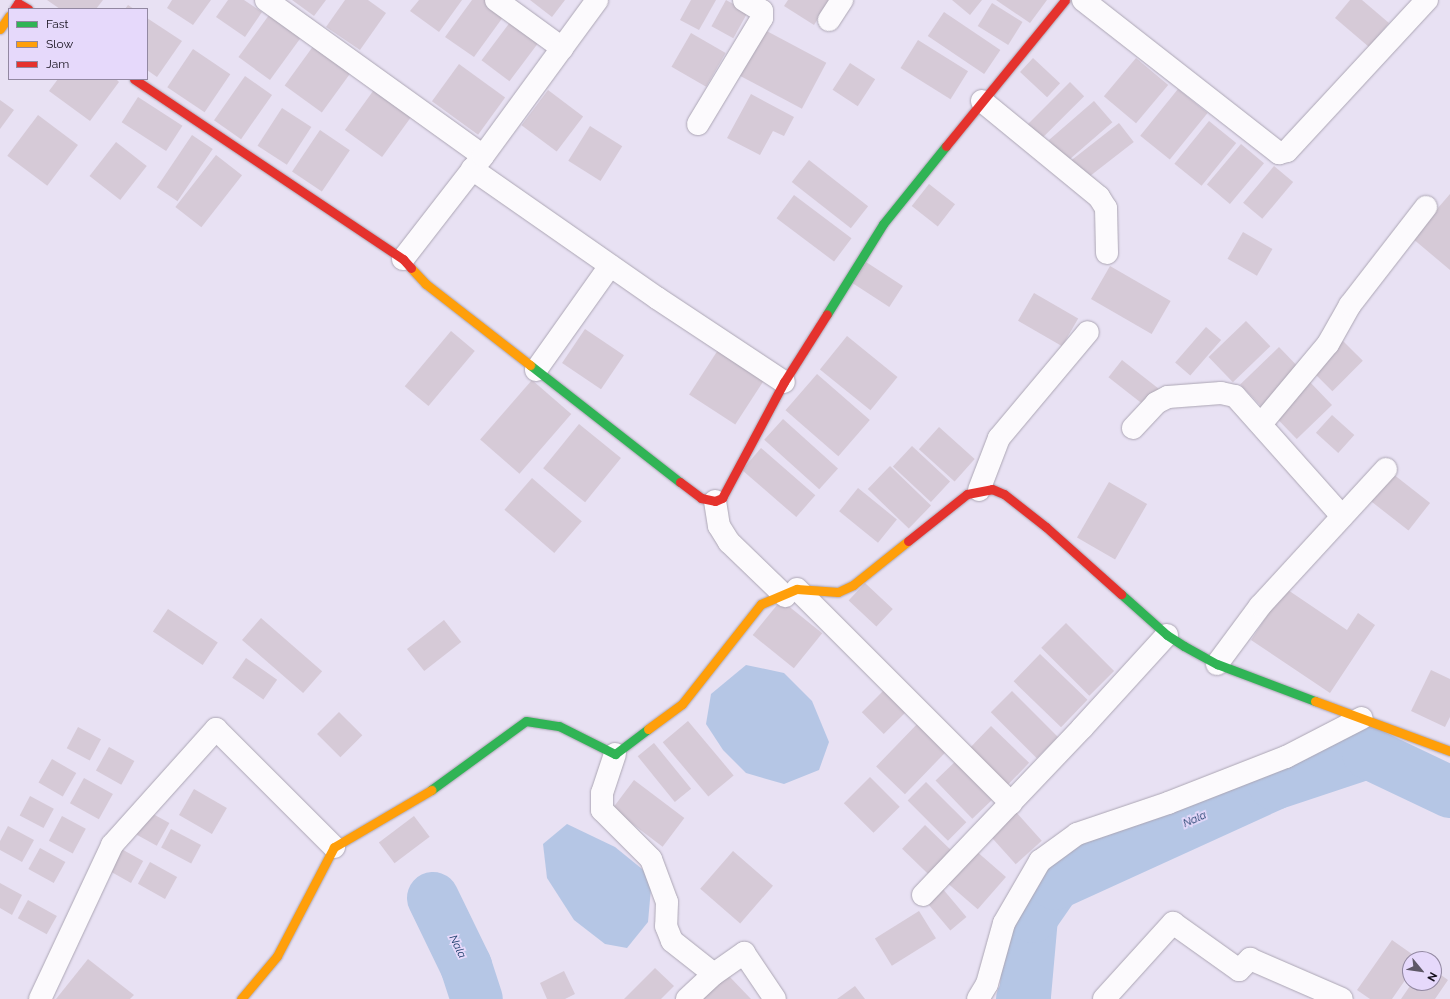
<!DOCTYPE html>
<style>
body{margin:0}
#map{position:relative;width:1450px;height:999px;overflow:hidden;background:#e8e1f3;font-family:Raleway,sans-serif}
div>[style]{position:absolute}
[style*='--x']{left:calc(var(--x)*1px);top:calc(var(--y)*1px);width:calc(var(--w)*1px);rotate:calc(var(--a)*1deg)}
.water>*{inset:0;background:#b5c6e5}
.river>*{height:52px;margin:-26px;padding:0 26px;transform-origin:26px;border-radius:26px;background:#b5c6e5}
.building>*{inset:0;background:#d6cad7;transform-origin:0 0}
.roads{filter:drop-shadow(0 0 1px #aca6b4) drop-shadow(0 0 1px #aca6b4)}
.street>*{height:22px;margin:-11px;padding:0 11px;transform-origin:11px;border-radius:11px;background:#fcfafd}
.fast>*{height:9px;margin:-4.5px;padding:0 4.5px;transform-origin:4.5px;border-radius:4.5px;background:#30b455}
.slow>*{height:9px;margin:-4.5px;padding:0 4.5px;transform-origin:4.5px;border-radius:4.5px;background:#ff9f0a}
.jam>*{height:9px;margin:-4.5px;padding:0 4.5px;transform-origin:4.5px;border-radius:4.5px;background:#e5322d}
span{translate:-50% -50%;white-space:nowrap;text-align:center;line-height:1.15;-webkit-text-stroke:3.5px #e6d9fb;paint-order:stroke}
.water-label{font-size:11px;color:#173967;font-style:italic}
.legend{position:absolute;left:8px;top:8px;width:140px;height:72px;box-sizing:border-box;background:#e6d9fb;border:1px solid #9288a1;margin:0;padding:5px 7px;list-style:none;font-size:12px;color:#140f1b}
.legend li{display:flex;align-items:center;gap:8px;height:20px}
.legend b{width:20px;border:1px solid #9288a1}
.north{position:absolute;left:1402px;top:951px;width:40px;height:40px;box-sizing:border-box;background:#e6d9fb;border:1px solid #9288a1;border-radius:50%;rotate:119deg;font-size:11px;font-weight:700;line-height:16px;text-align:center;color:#140f1b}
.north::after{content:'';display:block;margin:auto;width:14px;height:18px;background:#5e5867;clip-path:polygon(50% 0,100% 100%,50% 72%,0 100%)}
</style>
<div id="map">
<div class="water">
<div style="clip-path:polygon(746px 665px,784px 673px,812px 701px,829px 742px,819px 770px,784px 784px,746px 773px,723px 750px,706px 724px,711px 694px)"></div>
<div style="clip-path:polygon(567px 824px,615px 847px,652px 877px,648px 922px,627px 948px,605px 944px,574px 920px,547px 878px,543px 844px)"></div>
</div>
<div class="river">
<div style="--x:433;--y:898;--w:76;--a:64.1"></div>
<div style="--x:466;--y:966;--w:35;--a:72"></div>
<div style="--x:1022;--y:999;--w:4;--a:-45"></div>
<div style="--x:1025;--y:996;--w:79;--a:-84.9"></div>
<div style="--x:1032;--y:917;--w:40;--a:-55.1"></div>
<div style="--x:1055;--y:884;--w:241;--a:-24.5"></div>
<div style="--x:1274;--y:784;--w:99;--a:-18.3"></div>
<div style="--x:1368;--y:753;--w:91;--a:25.4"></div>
</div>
<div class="building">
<div style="clip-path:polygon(47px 0,103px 0,96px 9px,60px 9px)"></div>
<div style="clip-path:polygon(172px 0,211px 0,193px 25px,167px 8px)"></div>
<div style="clip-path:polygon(228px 0,244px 0,262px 12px,245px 37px,216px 17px)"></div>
<div style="clip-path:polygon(292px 0,326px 0,314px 16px)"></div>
<div style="clip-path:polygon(345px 0,368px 0,386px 13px,360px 50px,326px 27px)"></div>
<div style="clip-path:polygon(419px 0,462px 0,439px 32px,410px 11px)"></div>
<div style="clip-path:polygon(472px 0,488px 0,506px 13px,474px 57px,445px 37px)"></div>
<div style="clip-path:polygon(530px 0,565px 0,552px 17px)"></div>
<div style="clip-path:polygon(691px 0,716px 0,699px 30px,680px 20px)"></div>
<div style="left:726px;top:0;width:25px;height:30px;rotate:29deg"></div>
<div style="clip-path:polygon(788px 0,830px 0,814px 25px,784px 6px)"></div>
<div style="clip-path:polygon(952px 0,982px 0,970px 15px)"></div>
<div style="clip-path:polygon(996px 0,1047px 0,1030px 23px)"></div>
<div style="clip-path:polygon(1350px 0,1362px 0,1389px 23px,1369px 47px,1335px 18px)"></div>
<div style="left:992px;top:3px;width:36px;height:27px;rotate:32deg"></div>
<div style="clip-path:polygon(128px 5px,134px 9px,125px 9px)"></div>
<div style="left:944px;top:12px;width:68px;height:29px;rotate:34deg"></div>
<div style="left:269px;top:15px;width:39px;height:52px;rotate:36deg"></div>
<div style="clip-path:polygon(147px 18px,182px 41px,157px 77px,147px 70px)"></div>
<div style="left:511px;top:21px;width:35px;height:49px;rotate:37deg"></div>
<div style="left:761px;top:28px;width:74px;height:52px;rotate:28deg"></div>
<div style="left:691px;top:33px;width:40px;height:39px;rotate:30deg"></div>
<div style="left:918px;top:40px;width:59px;height:33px;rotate:32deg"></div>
<div style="left:314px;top:45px;width:46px;height:50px;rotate:36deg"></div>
<div style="left:193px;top:49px;width:45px;height:46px;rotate:34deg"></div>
<div style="left:1033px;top:58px;width:37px;height:19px;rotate:43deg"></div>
<div style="left:1136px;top:58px;width:42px;height:50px;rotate:40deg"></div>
<div style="left:850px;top:63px;width:30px;height:32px;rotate:33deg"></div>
<div style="left:459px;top:64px;width:57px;height:46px;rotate:36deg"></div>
<div style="left:245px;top:76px;width:33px;height:54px;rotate:35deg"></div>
<div style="clip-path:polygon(58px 79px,116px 79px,119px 82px,90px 121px,49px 91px)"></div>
<div style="left:1070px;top:82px;width:20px;height:60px;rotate:45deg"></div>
<div style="left:376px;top:87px;width:46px;height:53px;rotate:36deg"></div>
<div style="left:1178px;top:89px;width:38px;height:60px;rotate:39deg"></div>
<div style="left:548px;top:90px;width:44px;height:44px;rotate:37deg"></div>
<div style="clip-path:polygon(751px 94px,794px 117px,784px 136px,773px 131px,760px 155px,727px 138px)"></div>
<div style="left:138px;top:97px;width:53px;height:30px;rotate:33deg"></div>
<div style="clip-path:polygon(0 100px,14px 110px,0 129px)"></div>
<div style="left:1094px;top:101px;width:28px;height:60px;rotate:49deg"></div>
<div style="left:282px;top:108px;width:35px;height:45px;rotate:33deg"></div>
<div style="left:38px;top:115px;width:50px;height:51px;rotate:37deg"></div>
<div style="left:1209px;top:121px;width:35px;height:55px;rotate:39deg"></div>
<div style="left:1119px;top:123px;width:24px;height:62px;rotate:52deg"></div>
<div style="left:590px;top:126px;width:38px;height:41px;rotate:32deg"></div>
<div style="left:320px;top:130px;width:36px;height:50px;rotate:34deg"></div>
<div style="left:192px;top:135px;width:25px;height:63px;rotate:34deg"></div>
<div style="left:116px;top:142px;width:39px;height:43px;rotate:38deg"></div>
<div style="left:1241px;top:144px;width:30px;height:53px;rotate:40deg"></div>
<div style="left:216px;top:155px;width:33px;height:66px;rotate:38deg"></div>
<div style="left:809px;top:160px;width:75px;height:28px;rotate:38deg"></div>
<div style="left:1274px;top:166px;width:25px;height:48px;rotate:40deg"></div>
<div style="left:929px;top:184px;width:33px;height:28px;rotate:38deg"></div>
<div style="clip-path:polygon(1450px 194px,1450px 270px,1412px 238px)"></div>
<div style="left:794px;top:195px;width:72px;height:29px;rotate:37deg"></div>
<div style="left:1243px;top:232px;width:34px;height:31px;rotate:30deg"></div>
<div style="left:866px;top:262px;width:44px;height:25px;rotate:33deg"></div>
<div style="left:1110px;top:266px;width:70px;height:38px;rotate:30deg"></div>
<div style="left:1034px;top:293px;width:51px;height:32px;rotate:30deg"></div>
<div style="left:1246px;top:321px;width:35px;height:52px;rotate:46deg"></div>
<div style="left:1206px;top:327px;width:20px;height:47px;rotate:41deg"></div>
<div style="left:585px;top:329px;width:47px;height:41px;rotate:34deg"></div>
<div style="left:451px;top:331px;width:31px;height:72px;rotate:40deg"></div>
<div style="left:847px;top:336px;width:65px;height:43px;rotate:39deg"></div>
<div style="left:1343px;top:341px;width:28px;height:43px;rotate:45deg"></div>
<div style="left:1279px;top:347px;width:35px;height:54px;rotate:46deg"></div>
<div style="left:718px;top:350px;width:55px;height:53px;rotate:33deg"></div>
<div style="left:1122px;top:360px;width:47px;height:22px;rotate:38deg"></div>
<div style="left:817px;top:374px;width:70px;height:48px;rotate:41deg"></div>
<div style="left:1307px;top:379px;width:36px;height:49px;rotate:46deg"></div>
<div style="left:532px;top:380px;width:52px;height:79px;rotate:41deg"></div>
<div style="left:1332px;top:415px;width:30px;height:24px;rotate:42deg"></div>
<div style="left:783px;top:419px;width:74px;height:28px;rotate:42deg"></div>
<div style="left:579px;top:424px;width:54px;height:57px;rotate:39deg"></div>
<div style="left:939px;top:427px;width:48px;height:30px;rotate:42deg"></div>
<div style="left:912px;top:446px;width:52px;height:28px;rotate:43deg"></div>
<div style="left:761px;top:448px;width:72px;height:29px;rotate:41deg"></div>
<div style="left:890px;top:466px;width:57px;height:32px;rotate:44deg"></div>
<div style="left:1393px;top:474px;width:47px;height:35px;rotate:38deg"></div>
<div style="left:532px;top:478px;width:66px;height:42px;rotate:41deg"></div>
<div style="left:1109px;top:482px;width:44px;height:64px;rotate:30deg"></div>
<div style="left:858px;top:488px;width:50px;height:30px;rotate:39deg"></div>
<div style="left:865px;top:583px;width:38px;height:24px;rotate:43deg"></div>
<div style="clip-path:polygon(1285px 588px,1347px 630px,1358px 613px,1375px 625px,1330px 693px,1251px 640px)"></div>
<div style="left:781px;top:600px;width:53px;height:45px;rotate:39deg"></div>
<div style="left:168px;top:609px;width:60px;height:27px;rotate:34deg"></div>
<div style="left:261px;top:618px;width:81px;height:29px;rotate:41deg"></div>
<div style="left:444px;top:620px;width:28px;height:47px;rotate:52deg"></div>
<div style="left:1066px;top:623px;width:68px;height:35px;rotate:45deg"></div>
<div style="left:1040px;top:654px;width:66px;height:38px;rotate:44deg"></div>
<div style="left:246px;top:658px;width:38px;height:24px;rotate:35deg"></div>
<div style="clip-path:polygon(1431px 670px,1450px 679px,1450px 717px,1445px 727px,1411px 711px)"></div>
<div style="left:888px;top:686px;width:31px;height:37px;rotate:45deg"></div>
<div style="left:1012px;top:691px;width:65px;height:30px;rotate:45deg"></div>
<div style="left:339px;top:712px;width:33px;height:31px;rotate:45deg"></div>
<div style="left:922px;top:719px;width:40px;height:66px;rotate:44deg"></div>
<div style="left:688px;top:721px;width:71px;height:33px;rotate:50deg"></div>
<div style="left:991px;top:726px;width:53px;height:35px;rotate:44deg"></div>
<div style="left:78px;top:727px;width:26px;height:24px;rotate:28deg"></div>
<div style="left:654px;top:743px;width:59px;height:21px;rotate:51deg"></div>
<div style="left:109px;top:747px;width:29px;height:27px;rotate:29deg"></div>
<div style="left:960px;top:757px;width:53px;height:34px;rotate:46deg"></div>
<div style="left:52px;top:759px;width:28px;height:27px;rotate:30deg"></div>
<div style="left:870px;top:777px;width:42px;height:37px;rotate:45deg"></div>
<div style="left:84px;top:778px;width:33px;height:29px;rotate:29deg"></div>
<div style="left:634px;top:780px;width:63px;height:36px;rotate:37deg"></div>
<div style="left:926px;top:782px;width:57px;height:26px;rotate:45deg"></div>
<div style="left:194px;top:789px;width:38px;height:30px;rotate:30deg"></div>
<div style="left:30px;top:796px;width:27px;height:22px;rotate:28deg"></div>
<div style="left:144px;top:809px;width:29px;height:26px;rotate:29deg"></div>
<div style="left:1015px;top:811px;width:40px;height:35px;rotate:48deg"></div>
<div style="left:62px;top:816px;width:27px;height:28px;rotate:28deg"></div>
<div style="left:414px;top:816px;width:26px;height:44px;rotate:53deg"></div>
<div style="left:925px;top:825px;width:37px;height:33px;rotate:44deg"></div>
<div style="clip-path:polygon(8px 826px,34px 840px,22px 862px,0 850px,0 841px)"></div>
<div style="left:171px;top:829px;width:34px;height:21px;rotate:28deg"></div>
<div style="left:116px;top:846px;width:31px;height:25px;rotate:29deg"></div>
<div style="left:40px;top:848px;width:29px;height:24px;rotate:29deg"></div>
<div style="left:975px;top:850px;width:41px;height:43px;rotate:41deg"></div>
<div style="left:733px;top:851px;width:53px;height:50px;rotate:41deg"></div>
<div style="left:150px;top:862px;width:31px;height:25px;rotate:29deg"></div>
<div style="clip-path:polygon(0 883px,22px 895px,12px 915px,0 908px)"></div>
<div style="left:942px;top:888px;width:38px;height:21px;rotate:50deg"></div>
<div style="left:28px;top:900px;width:33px;height:21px;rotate:29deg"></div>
<div style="left:919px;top:911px;width:32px;height:52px;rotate:58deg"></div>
<div style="clip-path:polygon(1392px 940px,1419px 959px,1410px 959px,1410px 973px,1392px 999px,1370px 999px,1357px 990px)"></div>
<div style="clip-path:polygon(88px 959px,134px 995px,130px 999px,56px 999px)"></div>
<div style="clip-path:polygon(655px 968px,674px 986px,661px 999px,624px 999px)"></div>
<div style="clip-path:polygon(1434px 970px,1448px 980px,1435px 999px,1401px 999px,1412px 983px,1434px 983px)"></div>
<div style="clip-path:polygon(564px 971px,575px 994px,565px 999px,547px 999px,540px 983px)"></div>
<div style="clip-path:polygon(727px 974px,751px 999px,700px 999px)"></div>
<div style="clip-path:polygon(855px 986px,865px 999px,837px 999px)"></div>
</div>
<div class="roads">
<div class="street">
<div style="--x:266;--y:0;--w:267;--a:35.7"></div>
<div style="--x:496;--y:0;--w:82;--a:36"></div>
<div style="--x:1083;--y:0;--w:249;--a:38"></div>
<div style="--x:1279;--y:153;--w:8;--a:-14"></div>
<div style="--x:1287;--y:151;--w:206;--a:-47.2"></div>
<div style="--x:829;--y:20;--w:24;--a:-57"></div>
<div style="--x:982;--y:101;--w:151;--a:39.4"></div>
<div style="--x:1099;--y:197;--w:13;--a:58"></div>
<div style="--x:1106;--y:208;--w:45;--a:88.7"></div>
<div style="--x:698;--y:124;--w:124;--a:-58.9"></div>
<div style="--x:762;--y:18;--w:7;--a:-90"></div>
<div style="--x:762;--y:11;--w:21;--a:-149"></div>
<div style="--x:472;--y:169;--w:226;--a:34.9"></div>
<div style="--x:657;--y:298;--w:152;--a:33.5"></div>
<div style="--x:403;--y:259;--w:130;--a:-52.2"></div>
<div style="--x:483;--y:156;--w:193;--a:-53.8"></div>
<div style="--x:536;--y:370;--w:128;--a:-54.6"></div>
<div style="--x:1261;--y:424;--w:104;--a:-50.1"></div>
<div style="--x:1328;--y:344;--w:45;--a:-60.6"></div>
<div style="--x:1350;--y:305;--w:124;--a:-52.2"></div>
<div style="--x:1133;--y:428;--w:34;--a:-47"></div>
<div style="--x:1156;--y:403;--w:13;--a:-27"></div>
<div style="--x:1168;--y:397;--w:53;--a:-4.3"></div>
<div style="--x:1221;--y:393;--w:14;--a:12"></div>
<div style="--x:1235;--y:396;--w:161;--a:48.3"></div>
<div style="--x:979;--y:490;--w:56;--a:-69"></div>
<div style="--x:999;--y:438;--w:138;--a:-50"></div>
<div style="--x:715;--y:501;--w:25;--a:81"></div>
<div style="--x:719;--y:526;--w:19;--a:58"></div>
<div style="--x:729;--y:542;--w:78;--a:44"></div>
<div style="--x:797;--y:589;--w:303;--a:45"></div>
<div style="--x:1217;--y:664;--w:72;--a:-53.4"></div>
<div style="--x:1260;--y:606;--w:186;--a:-47.4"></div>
<div style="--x:615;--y:754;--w:41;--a:108.4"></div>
<div style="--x:602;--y:793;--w:17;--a:90"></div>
<div style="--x:602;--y:810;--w:69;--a:45"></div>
<div style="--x:651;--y:859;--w:46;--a:69.6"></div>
<div style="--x:667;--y:902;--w:24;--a:92"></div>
<div style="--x:666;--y:926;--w:16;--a:68"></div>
<div style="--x:672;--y:941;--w:53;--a:38.2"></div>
<div style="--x:714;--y:974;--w:37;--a:-35"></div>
<div style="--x:744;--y:953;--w:55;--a:56"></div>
<div style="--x:923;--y:895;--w:231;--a:-46.4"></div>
<div style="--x:1082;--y:728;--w:126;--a:-47.6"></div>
<div style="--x:40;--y:999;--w:170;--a:-64.9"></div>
<div style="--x:112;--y:845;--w:156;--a:-48.1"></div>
<div style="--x:216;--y:729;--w:167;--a:45"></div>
<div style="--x:687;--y:999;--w:37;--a:-43"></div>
<div style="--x:978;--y:999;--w:17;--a:-59"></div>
<div style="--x:987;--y:984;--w:63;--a:-74.4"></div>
<div style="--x:1004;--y:923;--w:72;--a:-59.9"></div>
<div style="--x:1040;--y:861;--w:46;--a:-36.1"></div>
<div style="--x:1077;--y:834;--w:96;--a:-18.8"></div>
<div style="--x:1168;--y:803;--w:127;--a:-21.3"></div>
<div style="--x:1286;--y:757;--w:85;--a:-27.2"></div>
<div style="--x:1104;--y:999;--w:103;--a:-47.8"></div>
<div style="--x:1173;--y:923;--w:81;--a:35.5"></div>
<div style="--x:1239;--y:970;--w:16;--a:-45"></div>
<div style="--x:1250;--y:959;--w:100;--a:23.5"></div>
</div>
<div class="fast">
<div style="--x:827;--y:314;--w:106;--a:-58.1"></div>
<div style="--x:883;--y:224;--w:100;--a:-51.1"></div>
<div style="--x:530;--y:365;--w:190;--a:38"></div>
<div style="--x:1121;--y:594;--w:62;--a:41.7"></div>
<div style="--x:1167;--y:635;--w:20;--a:33"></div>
<div style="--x:1184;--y:646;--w:38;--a:29"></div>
<div style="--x:1217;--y:664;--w:105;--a:20.7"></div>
<div style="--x:431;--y:790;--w:117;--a:-36"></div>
<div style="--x:526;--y:721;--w:33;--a:9"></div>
<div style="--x:559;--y:726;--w:63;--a:26.6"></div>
<div style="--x:615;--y:754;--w:41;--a:-37.1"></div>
</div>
<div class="slow">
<div style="--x:0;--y:29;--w:16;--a:-55"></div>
<div style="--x:411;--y:268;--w:22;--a:47"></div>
<div style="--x:426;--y:284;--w:132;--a:37.9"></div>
<div style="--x:1315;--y:701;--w:144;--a:20.3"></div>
<div style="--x:648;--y:729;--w:42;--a:-36.3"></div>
<div style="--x:682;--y:704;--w:127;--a:-51.7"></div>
<div style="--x:761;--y:604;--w:39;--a:-23"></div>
<div style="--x:797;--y:589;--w:41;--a:4.2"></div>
<div style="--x:838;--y:592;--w:17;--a:-25"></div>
<div style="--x:853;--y:585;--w:70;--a:-38.7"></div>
<div style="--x:241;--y:999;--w:56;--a:-50.1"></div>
<div style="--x:277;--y:956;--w:123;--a:-62.4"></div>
<div style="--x:334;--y:847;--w:113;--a:-30.4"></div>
</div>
<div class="jam">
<div style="--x:14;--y:9;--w:7;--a:-56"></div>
<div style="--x:18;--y:3;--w:12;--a:31"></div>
<div style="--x:134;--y:79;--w:324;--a:33.8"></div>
<div style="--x:403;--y:259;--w:12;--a:48"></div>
<div style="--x:946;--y:146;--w:188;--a:-50.8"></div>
<div style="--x:680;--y:482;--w:26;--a:37"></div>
<div style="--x:701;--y:498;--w:14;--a:12"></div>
<div style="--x:715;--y:501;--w:8;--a:-23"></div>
<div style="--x:722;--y:498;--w:132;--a:-61.9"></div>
<div style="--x:784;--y:382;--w:80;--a:-57.7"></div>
<div style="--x:908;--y:541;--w:75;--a:-38.5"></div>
<div style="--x:967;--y:494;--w:25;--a:-11"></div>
<div style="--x:992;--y:489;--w:13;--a:23"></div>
<div style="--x:1004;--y:494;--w:53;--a:38.2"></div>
<div style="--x:1046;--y:527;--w:101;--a:41.8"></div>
</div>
</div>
<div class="water-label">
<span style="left:1195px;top:820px;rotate:-24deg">Nala</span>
<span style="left:457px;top:947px;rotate:64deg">Nala</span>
</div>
<ul class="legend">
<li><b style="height:5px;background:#30b455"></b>Fast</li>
<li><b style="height:5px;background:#ff9f0a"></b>Slow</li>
<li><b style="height:5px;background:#e5322d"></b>Jam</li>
</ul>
<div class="north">N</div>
</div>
